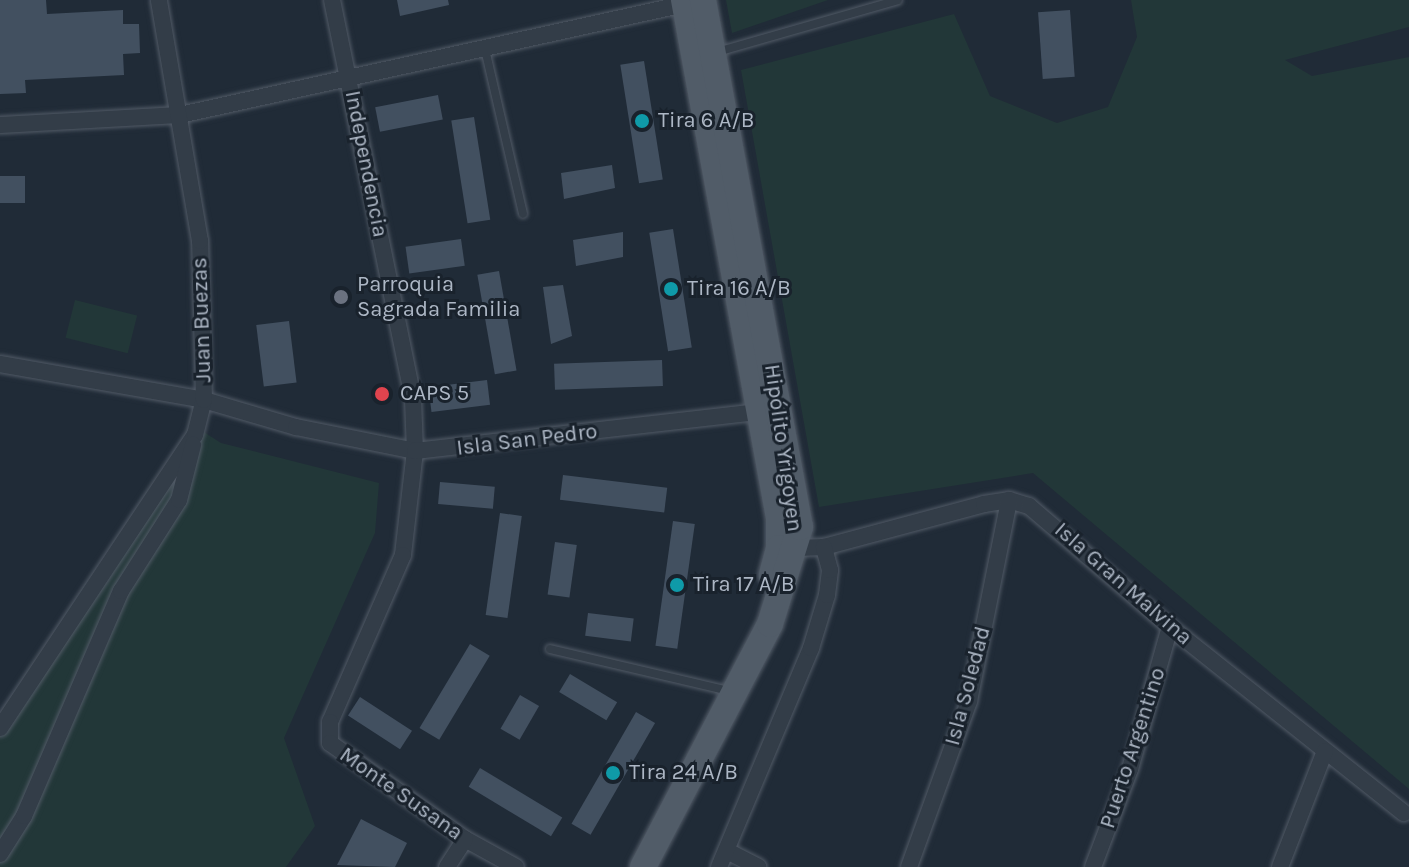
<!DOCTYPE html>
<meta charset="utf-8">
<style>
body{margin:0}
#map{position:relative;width:1409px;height:867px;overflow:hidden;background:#202b37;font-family:Karla,sans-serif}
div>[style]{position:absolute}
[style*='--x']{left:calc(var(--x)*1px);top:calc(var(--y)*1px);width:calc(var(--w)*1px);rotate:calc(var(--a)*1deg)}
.green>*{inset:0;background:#223738;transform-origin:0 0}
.building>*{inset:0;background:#425060;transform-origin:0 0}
.roads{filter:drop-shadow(0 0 2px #515a66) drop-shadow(0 0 2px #515a66)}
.lane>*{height:8px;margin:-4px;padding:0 4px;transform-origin:4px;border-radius:4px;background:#333d48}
.street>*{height:16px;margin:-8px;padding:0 8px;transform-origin:8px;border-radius:8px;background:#333d48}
.primary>*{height:26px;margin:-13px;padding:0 13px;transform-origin:13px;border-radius:13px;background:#515c68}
.dots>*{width:22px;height:22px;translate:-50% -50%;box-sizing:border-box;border:4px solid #19222c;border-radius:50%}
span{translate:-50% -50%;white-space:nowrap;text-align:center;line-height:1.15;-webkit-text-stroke:6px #19222c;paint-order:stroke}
.poi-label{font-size:22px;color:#adb7c5}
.left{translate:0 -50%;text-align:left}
.street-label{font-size:22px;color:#adb7c5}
</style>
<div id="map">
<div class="green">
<div style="clip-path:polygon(726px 0,828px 0,732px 33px)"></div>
<div style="clip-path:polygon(1131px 0,1409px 0,1409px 27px,1285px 60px,1312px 76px,1409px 57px,1409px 789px,1033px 473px,819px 507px,741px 70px,954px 14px,990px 96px,1057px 123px,1108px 107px,1137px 37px)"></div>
<div style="left:75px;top:300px;width:64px;height:39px;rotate:14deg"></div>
<div style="clip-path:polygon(193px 425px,221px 443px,379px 483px,375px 533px,284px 738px,315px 826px,286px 867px,0 867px,0 731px)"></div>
</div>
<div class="building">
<div style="clip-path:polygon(0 0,46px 0,47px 14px,123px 10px,123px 24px,139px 24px,140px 53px,123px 54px,124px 75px,25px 80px,26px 93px,0 94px)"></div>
<div style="clip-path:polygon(397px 0,448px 0,449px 5px,400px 16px)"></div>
<div style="left:1070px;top:10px;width:67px;height:32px;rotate:86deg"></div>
<div style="left:644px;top:61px;width:120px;height:24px;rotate:81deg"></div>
<div style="left:438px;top:95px;width:25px;height:64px;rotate:79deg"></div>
<div style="left:474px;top:117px;width:104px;height:23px;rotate:81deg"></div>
<div style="clip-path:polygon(612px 165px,615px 188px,564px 199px,561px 173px)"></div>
<div style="left:0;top:176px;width:25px;height:27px"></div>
<div style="left:673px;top:229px;width:120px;height:24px;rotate:81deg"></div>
<div style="clip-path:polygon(623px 232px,623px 257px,576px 266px,573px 240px)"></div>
<div style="left:461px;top:239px;width:27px;height:56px;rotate:82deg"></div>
<div style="left:499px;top:271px;width:101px;height:22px;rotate:80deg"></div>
<div style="clip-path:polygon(563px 285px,572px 336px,551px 344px,543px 287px)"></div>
<div style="left:289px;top:321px;width:62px;height:33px;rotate:83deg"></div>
<div style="left:662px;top:360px;width:26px;height:108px;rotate:88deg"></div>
<div style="left:487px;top:380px;width:25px;height:59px;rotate:83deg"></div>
<div style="left:563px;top:475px;width:105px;height:25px;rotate:7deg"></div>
<div style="left:440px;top:482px;width:55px;height:22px;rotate:5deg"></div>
<div style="left:500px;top:513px;width:22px;height:103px;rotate:8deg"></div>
<div style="left:673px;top:521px;width:22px;height:126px;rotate:8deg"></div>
<div style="left:555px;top:542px;width:22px;height:53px;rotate:8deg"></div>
<div style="left:588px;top:613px;width:46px;height:23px;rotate:7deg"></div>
<div style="left:470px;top:644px;width:23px;height:98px;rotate:31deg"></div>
<div style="left:570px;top:674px;width:55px;height:21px;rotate:31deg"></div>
<div style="left:520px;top:695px;width:22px;height:39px;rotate:30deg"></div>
<div style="left:360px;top:697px;width:62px;height:22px;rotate:33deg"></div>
<div style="left:636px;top:712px;width:22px;height:129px;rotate:30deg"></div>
<div style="left:480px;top:768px;width:96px;height:22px;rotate:31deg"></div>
<div style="clip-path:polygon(361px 819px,407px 843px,395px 867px,337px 865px)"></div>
</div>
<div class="roads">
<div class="lane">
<div style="--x:485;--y:49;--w:169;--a:77"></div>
<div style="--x:717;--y:52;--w:188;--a:-16"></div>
<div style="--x:550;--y:649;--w:175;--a:13.2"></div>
</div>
<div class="street">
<div style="--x:332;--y:0;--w:407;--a:78.5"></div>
<div style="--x:413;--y:399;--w:52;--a:87.8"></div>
<div style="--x:415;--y:451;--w:105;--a:96.6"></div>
<div style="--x:403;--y:555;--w:182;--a:113.6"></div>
<div style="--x:330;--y:722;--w:21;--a:90"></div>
<div style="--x:330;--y:743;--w:166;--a:35.4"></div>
<div style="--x:465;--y:839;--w:58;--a:28.8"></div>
<div style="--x:0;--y:125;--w:180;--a:-3.2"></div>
<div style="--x:180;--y:115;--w:526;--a:-12.4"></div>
<div style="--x:0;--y:364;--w:207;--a:10"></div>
<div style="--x:204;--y:400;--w:96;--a:16.4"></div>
<div style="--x:296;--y:427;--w:121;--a:11.4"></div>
<div style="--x:415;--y:451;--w:346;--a:-6.5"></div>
<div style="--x:797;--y:548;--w:27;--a:-2"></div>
<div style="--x:824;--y:547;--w:166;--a:-15"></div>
<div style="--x:984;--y:504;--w:25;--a:-9"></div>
<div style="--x:1009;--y:500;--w:21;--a:17"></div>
<div style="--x:1029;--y:506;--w:186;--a:40.6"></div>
<div style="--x:1170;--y:627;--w:299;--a:38.5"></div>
<div style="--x:0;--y:728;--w:352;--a:-56.4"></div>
<div style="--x:195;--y:435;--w:36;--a:-76"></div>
<div style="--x:204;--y:400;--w:159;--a:-91.4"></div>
<div style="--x:200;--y:241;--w:244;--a:-99.7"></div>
<div style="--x:729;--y:852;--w:33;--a:27"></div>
<div style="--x:0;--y:854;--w:45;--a:-57.7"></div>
<div style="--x:24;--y:816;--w:245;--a:-66.7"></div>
<div style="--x:121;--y:591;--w:108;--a:-57.5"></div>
<div style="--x:179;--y:500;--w:57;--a:-75.7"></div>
<div style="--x:447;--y:867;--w:33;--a:-57"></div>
<div style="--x:719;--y:867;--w:238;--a:-67.2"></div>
<div style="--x:811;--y:648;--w:55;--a:-73.2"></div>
<div style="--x:827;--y:595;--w:25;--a:-83"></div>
<div style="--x:830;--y:570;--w:24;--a:-105"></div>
<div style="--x:909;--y:867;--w:177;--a:-70.1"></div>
<div style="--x:969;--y:701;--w:205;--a:-78.7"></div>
<div style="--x:1093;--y:867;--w:105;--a:-69.3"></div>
<div style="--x:1130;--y:769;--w:148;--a:-74.3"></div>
<div style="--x:1280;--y:867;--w:124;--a:-68.8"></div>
</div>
<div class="primary">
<div style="--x:684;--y:0;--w:527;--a:79.61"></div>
<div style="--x:779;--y:518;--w:30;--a:90"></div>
<div style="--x:779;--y:548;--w:28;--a:105"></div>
<div style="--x:643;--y:867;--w:274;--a:-62.4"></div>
<div style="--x:770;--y:624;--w:102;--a:-72.8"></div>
<div style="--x:800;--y:527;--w:536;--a:-100.43"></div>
</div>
</div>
<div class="dots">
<div style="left:642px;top:121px;background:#0f9aa8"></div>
<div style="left:671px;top:289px;background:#0f9aa8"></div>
<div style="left:341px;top:297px;background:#6b7280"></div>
<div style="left:382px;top:394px;background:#e0444e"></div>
<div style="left:677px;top:585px;background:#0f9aa8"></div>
<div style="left:613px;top:773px;background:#0f9aa8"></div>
</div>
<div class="poi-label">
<span class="left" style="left:658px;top:121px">Tira 6 A/B</span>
<span class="left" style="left:357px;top:297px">Parroquia<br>Sagrada Familia</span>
<span class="left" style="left:687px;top:289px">Tira 16 A/B</span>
<span class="left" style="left:400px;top:394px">CAPS 5</span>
<span class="left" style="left:693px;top:585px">Tira 17 A/B</span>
<span class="left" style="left:629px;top:773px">Tira 24 A/B</span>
</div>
<div class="street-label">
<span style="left:366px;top:164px;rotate:79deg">Independencia</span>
<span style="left:202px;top:320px;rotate:-92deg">Juan Buezas</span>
<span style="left:527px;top:440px;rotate:-7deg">Isla San Pedro</span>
<span style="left:783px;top:448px;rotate:82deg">Hipólito Yrigoyen</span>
<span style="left:1123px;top:584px;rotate:41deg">Isla Gran Malvina</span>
<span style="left:968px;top:686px;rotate:-75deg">Isla Soledad</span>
<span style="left:1133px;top:748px;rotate:-72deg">Puerto Argentino</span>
<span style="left:401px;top:794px;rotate:35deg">Monte Susana</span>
</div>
</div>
